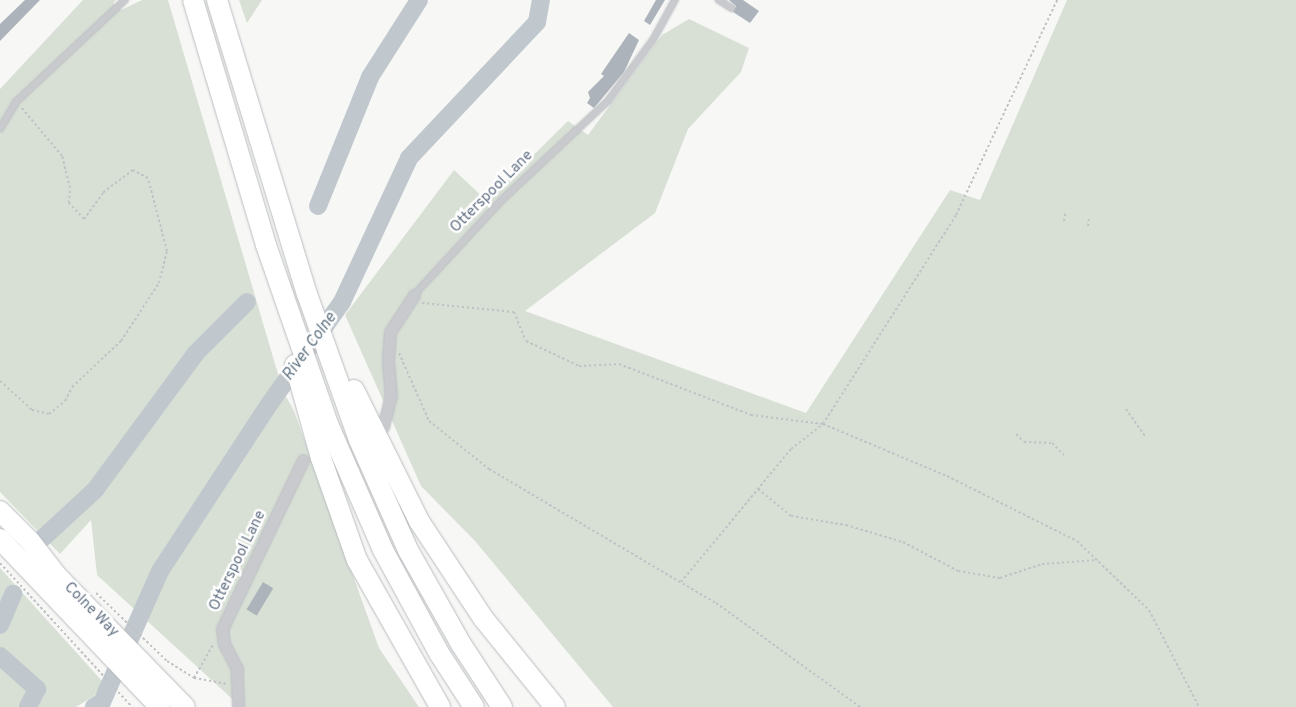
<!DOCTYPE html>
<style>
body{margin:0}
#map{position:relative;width:1296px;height:707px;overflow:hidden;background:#f7f8f5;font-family:Overpass,sans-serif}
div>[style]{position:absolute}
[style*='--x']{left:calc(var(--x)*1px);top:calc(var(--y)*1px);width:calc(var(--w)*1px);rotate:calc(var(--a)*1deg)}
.green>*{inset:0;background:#d8e0d6}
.river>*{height:18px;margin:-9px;padding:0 9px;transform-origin:9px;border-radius:9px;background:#c0c8ce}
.building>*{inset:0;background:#acb3ba;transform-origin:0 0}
.path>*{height:2px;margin-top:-1px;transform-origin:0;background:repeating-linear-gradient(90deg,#c1c2c5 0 2.5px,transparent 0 5px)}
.roads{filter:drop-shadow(0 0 1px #babcc0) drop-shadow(0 0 1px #babcc0)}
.lane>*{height:5.5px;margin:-2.75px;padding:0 2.75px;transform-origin:2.75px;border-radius:2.75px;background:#c8cace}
.street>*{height:11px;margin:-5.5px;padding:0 5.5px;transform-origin:5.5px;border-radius:5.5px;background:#c8cace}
.highway>*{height:20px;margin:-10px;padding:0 10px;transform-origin:10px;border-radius:10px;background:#fff}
span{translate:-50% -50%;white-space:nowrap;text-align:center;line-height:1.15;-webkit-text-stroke:5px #fff;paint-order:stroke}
.street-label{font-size:15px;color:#667487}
.water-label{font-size:16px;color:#627583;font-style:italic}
</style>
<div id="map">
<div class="green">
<div style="clip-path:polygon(83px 0,116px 0,113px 3px,121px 10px,142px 0,168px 0,283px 391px,294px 411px,379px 648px,419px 707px,241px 707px,97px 575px,91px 520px,60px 554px,0 492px,0 89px)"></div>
<div style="clip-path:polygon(239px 0,262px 0,247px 23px)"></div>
<div style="clip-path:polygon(1067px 0,1296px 0,1296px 707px,613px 707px,475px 541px,421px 486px,345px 315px,454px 170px,487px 201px,568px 121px,588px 135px,662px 35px,689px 19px,749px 48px,741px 72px,688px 129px,655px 213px,525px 311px,806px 413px,950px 190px,980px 200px)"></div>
<div style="clip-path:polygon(0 568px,103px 682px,94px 696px,76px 707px,0 707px)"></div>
</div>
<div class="river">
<div style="--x:318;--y:206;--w:139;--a:-68"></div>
<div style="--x:370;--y:77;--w:91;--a:-57.5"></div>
<div style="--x:43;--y:538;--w:71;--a:-42.7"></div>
<div style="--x:95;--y:490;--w:170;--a:-53.6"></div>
<div style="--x:196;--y:353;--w:72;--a:-45"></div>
<div style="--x:0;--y:625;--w:34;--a:-67"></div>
<div style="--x:0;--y:656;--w:50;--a:41.7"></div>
<div style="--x:37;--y:689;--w:20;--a:117"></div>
<div style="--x:94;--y:707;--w:9;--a:-32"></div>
<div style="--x:102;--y:702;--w:143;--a:-66.1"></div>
<div style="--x:160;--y:571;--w:201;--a:-56.8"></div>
<div style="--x:270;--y:403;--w:124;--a:-54.5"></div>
<div style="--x:342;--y:302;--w:159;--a:-65"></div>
<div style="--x:409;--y:158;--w:187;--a:-46.7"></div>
<div style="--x:537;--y:22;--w:22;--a:-80"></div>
</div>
<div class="building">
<div style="clip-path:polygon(25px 0,40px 0,0 41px,0 24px)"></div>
<div style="clip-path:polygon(656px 0,665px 0,650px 25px,644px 21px)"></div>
<div style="clip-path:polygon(729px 0,743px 0,759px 11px,750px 23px,733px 12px,736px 6px)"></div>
<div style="clip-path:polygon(629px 33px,639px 40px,624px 72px,594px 108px,587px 103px,590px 98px,588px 92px,604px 76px,601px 74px)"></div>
<div style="left:263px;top:582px;width:12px;height:32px;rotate:31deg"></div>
</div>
<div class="path">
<div style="--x:1064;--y:221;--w:10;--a:-79"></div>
<div style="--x:1088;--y:226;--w:8;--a:-83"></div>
<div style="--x:422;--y:303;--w:92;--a:5.6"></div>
<div style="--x:514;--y:312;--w:31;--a:68"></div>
<div style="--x:526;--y:341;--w:59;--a:25.3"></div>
<div style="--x:579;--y:366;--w:40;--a:-2.9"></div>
<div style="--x:619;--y:364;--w:142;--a:21.1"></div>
<div style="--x:751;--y:415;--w:73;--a:7.1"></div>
<div style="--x:823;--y:424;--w:134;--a:22.8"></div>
<div style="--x:947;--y:476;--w:145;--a:26.6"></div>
<div style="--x:1077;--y:541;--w:100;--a:43.8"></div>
<div style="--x:1149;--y:610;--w:109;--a:62.7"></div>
<div style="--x:399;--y:353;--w:74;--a:66.2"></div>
<div style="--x:429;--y:421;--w:77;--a:38.7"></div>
<div style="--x:489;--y:469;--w:264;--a:30.6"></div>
<div style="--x:716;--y:603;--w:178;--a:35.8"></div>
<div style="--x:0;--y:381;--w:43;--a:42.2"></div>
<div style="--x:32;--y:410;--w:17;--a:13"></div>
<div style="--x:49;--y:414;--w:21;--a:-39"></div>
<div style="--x:65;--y:401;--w:16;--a:-63"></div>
<div style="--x:72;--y:387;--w:67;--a:-43.2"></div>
<div style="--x:121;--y:341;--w:69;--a:-56.8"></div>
<div style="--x:159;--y:283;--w:33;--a:-76"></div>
<div style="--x:167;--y:251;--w:75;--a:-104.6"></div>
<div style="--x:148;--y:178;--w:17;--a:-152"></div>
<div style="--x:133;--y:170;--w:38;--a:143"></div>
<div style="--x:103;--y:193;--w:32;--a:126"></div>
<div style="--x:84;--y:219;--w:22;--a:-133"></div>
<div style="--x:69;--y:203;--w:15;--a:-86"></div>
<div style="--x:70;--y:188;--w:33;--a:-104"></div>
<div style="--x:62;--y:156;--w:64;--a:-129.9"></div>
<div style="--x:1126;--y:409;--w:33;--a:55"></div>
<div style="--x:1016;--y:434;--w:11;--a:45"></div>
<div style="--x:1024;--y:442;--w:28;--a:2"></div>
<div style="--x:1052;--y:443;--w:17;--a:45"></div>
<div style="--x:758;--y:489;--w:43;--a:39.3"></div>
<div style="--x:791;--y:516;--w:56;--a:9.3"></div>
<div style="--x:846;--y:525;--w:59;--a:16.6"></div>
<div style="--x:903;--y:542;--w:62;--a:27.8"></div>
<div style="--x:958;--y:571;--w:43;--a:9.5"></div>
<div style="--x:1000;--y:578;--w:44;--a:-18.4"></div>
<div style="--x:1042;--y:564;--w:56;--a:-4.1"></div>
<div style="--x:0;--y:563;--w:195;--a:47.5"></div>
<div style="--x:681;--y:582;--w:173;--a:-50.4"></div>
<div style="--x:791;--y:449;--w:41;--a:-38"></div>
<div style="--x:823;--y:424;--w:248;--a:-57.5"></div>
<div style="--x:956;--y:215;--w:238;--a:-64.8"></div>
<div style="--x:96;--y:593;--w:98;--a:43.8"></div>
<div style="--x:167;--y:661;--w:32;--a:32"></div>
<div style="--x:194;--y:678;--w:34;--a:10"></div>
<div style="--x:194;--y:678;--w:40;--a:-60.3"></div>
</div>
<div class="roads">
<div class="lane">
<div style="--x:719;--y:0;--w:15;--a:32"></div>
<div style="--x:0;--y:129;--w:31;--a:-59"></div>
<div style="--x:16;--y:102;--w:149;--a:-43.1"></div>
<div style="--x:414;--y:295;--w:128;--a:-47.2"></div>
<div style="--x:501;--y:201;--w:146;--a:-43.1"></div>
<div style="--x:608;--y:101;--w:76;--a:-53.6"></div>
<div style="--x:653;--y:40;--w:46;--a:-61.2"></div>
</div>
<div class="street">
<div style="--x:383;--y:427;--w:32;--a:-76"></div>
<div style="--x:391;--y:396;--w:36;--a:-95"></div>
<div style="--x:388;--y:360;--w:28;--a:-86"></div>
<div style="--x:390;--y:332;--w:44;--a:-57"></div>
<div style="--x:238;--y:707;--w:38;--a:-92"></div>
<div style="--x:237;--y:669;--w:29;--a:-117"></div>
<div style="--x:224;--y:643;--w:14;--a:-98"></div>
<div style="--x:222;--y:629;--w:187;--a:-64.4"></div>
</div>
<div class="highway">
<div style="--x:193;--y:0;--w:256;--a:73.4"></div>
<div style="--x:266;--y:245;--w:189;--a:70.9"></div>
<div style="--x:328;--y:424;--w:137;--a:66.4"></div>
<div style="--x:383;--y:550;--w:117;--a:61.5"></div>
<div style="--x:439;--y:653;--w:64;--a:57.1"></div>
<div style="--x:217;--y:0;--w:307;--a:73"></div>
<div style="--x:307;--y:294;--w:155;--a:70.4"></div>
<div style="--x:359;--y:440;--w:120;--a:66"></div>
<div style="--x:408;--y:550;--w:108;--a:60.6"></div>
<div style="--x:461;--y:644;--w:75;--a:56.9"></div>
<div style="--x:295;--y:365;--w:97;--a:74.4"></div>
<div style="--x:321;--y:458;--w:108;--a:70.6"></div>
<div style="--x:357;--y:560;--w:169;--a:60.5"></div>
<div style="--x:354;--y:390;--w:146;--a:63.6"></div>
<div style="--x:419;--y:521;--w:116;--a:56.6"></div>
<div style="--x:483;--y:618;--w:114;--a:51"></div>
<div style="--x:0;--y:511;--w:42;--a:45"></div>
<div style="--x:30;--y:541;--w:44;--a:52.4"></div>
<div style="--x:57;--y:576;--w:183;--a:45.7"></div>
<div style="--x:0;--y:539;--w:232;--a:46.4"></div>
</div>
</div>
<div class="street-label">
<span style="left:492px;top:192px;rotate:-45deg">Otterspool Lane</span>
<span style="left:238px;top:561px;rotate:-64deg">Otterspool Lane</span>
<span style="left:91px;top:610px;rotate:45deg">Colne Way</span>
</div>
<div class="water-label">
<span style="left:310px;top:347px;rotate:-54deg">River Colne</span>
</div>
</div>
